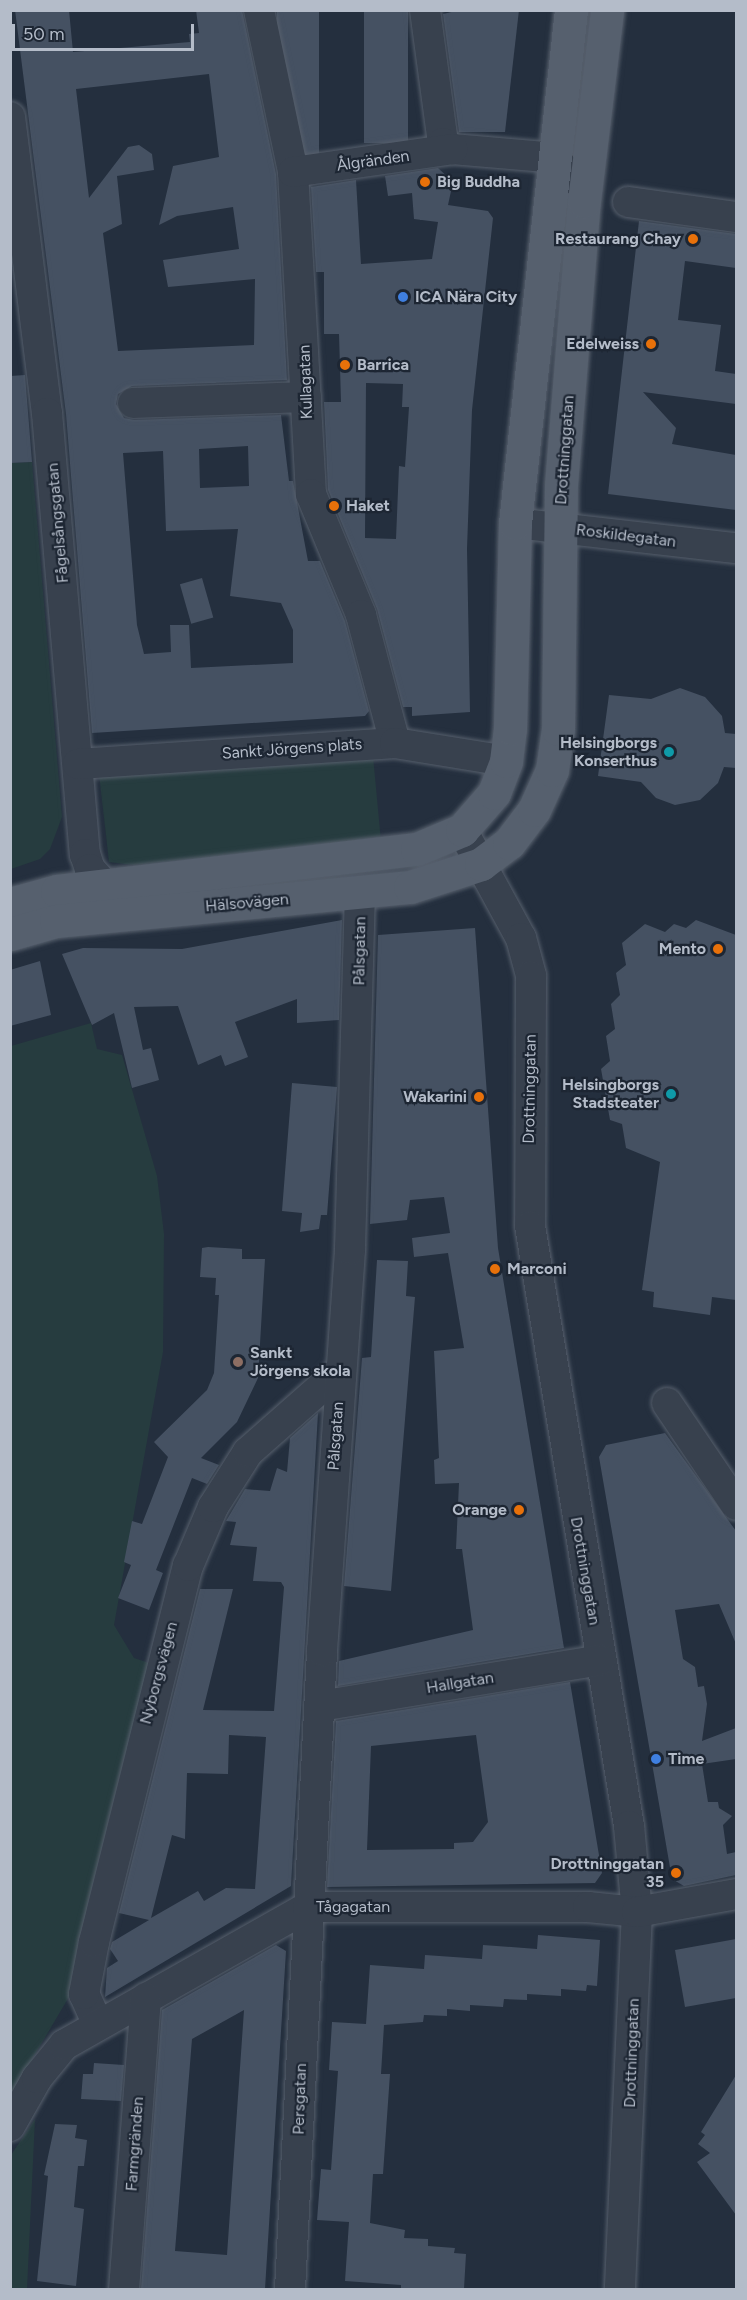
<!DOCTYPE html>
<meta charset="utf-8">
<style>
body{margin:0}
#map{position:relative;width:747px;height:2300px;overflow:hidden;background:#242f3e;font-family:Figtree,sans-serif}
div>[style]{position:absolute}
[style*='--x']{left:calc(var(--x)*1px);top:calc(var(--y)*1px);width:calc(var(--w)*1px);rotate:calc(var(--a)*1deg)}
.green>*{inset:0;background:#263c3f}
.building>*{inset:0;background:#455162;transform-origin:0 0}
.roads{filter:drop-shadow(0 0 2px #565f6c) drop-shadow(0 0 2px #565f6c)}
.minor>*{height:30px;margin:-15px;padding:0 15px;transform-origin:15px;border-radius:15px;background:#38414e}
.major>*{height:33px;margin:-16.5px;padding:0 16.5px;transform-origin:16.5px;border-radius:16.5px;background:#56606e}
.dots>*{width:16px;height:16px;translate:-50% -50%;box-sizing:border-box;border:3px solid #1d2633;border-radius:50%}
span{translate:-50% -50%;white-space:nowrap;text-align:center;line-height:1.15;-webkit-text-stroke:4.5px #1d2633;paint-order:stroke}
.street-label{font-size:16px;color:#b4bcc9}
.poi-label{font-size:16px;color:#b4bcc9;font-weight:700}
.left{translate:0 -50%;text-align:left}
.right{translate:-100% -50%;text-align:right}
.frame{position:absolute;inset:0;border:12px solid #b4bcc9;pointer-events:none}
.scale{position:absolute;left:12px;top:24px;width:182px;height:27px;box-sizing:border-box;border:3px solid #b4bcc9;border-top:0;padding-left:8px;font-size:18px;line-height:21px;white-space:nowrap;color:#b4bcc9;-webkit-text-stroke:4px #1d2633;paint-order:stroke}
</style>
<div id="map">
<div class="green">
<div style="clip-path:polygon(32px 462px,62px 817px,50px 849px,40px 859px,11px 869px,11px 463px)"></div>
<div style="clip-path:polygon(373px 756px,381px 841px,133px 865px,109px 862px,99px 774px)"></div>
<div style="clip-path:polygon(91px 1023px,97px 1049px,122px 1055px,157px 1176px,164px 1234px,163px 1352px,114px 1625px,134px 1658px,152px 1664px,76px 1985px,11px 2095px,11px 1046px)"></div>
<div style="clip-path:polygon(35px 2119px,27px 2289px,11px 2289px,11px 2155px)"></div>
</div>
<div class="building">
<div style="clip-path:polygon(evenodd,15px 10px,69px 10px,73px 52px,190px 42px,189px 34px,199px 33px,196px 10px,242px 10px,276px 174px,287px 380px,132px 386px,118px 394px,116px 404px,124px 418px,134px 420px,281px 415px,289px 481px,293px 481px,308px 561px,320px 561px,345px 621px,369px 711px,365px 716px,92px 733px,66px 414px,15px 10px,209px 74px,219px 157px,173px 166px,159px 225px,177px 216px,233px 207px,239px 249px,163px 260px,168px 287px,255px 279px,254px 345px,118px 351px,103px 233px,122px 224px,117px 176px,154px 170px,152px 154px,139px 145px,128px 147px,89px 198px,76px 89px,209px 74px,15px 10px,248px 446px,249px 486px,200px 488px,199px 449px,248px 446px,15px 10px,163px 451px,166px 531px,238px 529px,230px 596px,281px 603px,293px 630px,293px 663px,191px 668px,189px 625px,170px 625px,171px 652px,144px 654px,137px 625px,123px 453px,163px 451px)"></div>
<div style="left:277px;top:10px;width:42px;height:146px"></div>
<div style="left:364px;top:10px;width:44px;height:133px"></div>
<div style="clip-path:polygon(460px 10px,519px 10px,505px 132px,459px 132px,443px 14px)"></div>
<div style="clip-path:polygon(evenodd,438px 168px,453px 182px,448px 205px,488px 211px,493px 218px,472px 410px,467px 549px,470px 712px,412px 716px,412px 707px,403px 707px,377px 609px,328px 490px,324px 402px,341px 402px,339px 334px,324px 334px,324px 272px,316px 272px,311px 187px,356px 180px,361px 264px,432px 259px,438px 222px,414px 219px,412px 193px,388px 196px,385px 176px,438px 168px,366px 383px,403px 384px,402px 407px,409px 407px,405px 467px,399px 466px,396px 539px,365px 538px,366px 383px)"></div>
<div style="clip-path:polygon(639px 221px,736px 234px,736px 268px,685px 261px,678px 320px,721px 325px,715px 371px,736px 374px,736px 404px,643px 392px,676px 428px,672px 444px,736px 455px,736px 510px,608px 494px)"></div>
<div style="clip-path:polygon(25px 375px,32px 462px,10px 463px,10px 376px)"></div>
<div style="left:202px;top:578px;width:41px;height:23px;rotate:74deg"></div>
<div style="clip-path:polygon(680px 688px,705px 697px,722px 716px,725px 733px,736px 734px,736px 768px,724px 767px,718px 783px,700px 800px,675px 805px,656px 798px,641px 782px,598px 776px,609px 695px,651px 699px)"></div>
<div style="clip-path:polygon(342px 920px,339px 1020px,297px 1023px,297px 999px,235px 1022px,248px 1057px,225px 1066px,221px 1055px,198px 1065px,178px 1006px,134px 1007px,143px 1050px,151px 1048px,159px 1080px,132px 1088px,114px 1013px,92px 1025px,62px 954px,83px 948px,182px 949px)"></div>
<div style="clip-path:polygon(696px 920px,736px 935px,736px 1300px,712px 1297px,710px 1315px,653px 1307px,654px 1292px,642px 1290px,660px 1162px,626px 1148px,622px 1124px,610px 1120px,601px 1069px,610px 1061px,606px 1036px,615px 1029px,611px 1004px,620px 995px,616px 973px,626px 965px,622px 943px,645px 924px,665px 932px,674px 924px,686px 928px)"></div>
<div style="clip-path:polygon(475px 928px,498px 1248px,564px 1648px,338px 1686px,339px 1661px,473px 1630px,462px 1549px,456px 1549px,459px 1483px,435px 1484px,434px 1460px,439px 1458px,434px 1351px,464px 1348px,448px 1253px,414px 1257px,412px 1238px,450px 1233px,444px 1197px,410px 1200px,407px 1220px,370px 1224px,378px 935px)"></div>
<div style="clip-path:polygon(40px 961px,51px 1015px,10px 1026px,10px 970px)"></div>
<div style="clip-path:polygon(292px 1083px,337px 1087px,327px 1215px,321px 1215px,319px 1229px,300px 1232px,302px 1213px,282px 1211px)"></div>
<div style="clip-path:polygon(208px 1247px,242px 1249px,242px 1259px,265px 1259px,258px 1378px,237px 1422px,201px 1458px,219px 1465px,207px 1484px,192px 1478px,156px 1570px,163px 1573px,149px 1610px,118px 1598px,131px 1565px,124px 1562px,132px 1521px,142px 1524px,168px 1457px,154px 1442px,207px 1390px,214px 1373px,219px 1295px,215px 1295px,216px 1278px,200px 1277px,202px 1248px)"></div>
<div style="clip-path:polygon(377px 1260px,408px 1261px,406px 1296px,415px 1297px,391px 1591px,344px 1586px,362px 1358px,371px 1357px)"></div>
<div style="clip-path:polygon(evenodd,318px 1413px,291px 1886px,105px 1997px,107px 1968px,118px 1961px,110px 1949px,112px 1942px,149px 1920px,119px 1913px,200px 1589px,233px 1589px,203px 1710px,274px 1711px,284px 1587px,281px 1582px,253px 1581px,257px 1547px,230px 1545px,236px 1522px,226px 1521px,245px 1489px,270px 1491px,277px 1468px,287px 1472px,290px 1438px,318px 1413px,229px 1735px,266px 1737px,255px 1889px,226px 1888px,204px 1901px,198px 1891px,151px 1918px,172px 1835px,185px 1839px,187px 1773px,228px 1774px,229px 1735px)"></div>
<div style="clip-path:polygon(665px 1433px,736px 1531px,736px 1644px,719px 1604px,675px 1610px,683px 1659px,695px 1667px,698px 1687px,704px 1686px,707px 1704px,702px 1741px,736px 1728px,736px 1759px,702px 1764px,708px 1802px,718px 1802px,719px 1808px,732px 1816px,723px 1825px,727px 1854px,736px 1852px,736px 1875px,684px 1886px,672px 1879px,599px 1457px,606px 1445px)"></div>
<div style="clip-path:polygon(evenodd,570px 1682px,602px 1873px,595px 1883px,327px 1887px,336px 1721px,570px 1682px,476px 1735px,488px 1822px,473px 1842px,454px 1843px,454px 1849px,367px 1850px,371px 1746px,476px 1735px)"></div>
<div style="clip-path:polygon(538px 1935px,600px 1940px,597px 1986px,587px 1985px,586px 1991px,561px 1989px,561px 1996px,527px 1994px,527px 2000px,504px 1999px,503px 2007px,470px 2005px,470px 2011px,447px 2009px,447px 2016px,424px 2015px,423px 2022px,384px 2025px,381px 2074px,390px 2074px,383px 2174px,373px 2174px,370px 2223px,405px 2230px,404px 2238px,428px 2239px,428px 2246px,455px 2248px,454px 2253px,466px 2254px,464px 2289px,401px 2289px,401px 2285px,345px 2281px,349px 2222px,317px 2220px,321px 2169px,331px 2170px,338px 2071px,329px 2070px,332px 2022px,366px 2024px,370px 1965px,424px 1969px,425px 1955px,482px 1959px,483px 1945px,537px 1949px)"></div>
<div style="clip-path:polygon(736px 1939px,736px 1998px,685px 2007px,675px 1950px)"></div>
<div style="clip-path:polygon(evenodd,276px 1945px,286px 1951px,265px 2289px,141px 2289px,162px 2010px,276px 1945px,244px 2010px,227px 2255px,175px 2251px,192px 2039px,244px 2010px)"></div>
<div style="clip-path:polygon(94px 2063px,124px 2065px,121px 2101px,81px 2099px,83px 2074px,93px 2074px)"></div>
<div style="clip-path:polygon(736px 2075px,736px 2215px,697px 2162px,710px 2153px,698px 2144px,705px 2135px,701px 2132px)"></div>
<div style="clip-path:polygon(55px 2124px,77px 2125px,75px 2138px,87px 2140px,84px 2166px,78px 2166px,74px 2207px,84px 2209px,76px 2286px,37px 2281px,48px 2176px,44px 2175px)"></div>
</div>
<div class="roads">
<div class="minor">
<div style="--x:259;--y:10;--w:166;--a:78.1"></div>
<div style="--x:293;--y:172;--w:323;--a:86.8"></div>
<div style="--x:311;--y:494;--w:131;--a:67.5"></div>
<div style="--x:361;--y:615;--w:132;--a:75.1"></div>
<div style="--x:425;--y:10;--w:134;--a:82.3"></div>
<div style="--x:443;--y:143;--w:11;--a:34"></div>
<div style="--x:452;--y:149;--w:104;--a:4.9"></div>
<div style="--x:556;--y:158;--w:24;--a:57"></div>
<div style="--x:10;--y:117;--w:298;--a:82.9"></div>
<div style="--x:47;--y:413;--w:443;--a:85.1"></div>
<div style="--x:85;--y:854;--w:16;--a:72"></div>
<div style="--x:90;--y:869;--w:42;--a:47.9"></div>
<div style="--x:293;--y:172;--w:161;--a:-8.2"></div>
<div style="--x:628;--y:202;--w:109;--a:7.9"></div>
<div style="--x:133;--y:403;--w:173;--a:-2"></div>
<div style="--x:515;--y:523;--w:222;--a:6.5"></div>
<div style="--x:78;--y:764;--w:318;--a:-3.8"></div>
<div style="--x:395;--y:743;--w:112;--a:9.2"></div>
<div style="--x:462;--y:830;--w:123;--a:61.4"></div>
<div style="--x:521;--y:938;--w:39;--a:75"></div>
<div style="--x:531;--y:976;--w:250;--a:90.2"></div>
<div style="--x:530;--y:1226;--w:608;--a:80.63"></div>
<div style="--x:629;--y:1826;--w:86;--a:84.7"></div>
<div style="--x:637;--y:1912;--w:378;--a:92.6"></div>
<div style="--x:667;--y:1403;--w:123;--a:55.9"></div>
<div style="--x:320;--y:1706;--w:284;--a:-9.3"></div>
<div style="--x:98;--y:2025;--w:34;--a:-114"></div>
<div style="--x:84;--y:1994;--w:53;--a:-79.1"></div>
<div style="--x:94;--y:1942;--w:388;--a:-76"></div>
<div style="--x:188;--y:1566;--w:64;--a:-67"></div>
<div style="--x:213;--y:1507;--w:65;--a:-57.5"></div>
<div style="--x:248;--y:1452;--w:123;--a:-41.4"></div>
<div style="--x:10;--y:2126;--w:55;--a:-60.6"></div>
<div style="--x:37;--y:2078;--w:43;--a:-50.7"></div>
<div style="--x:64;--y:2045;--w:280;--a:-29.5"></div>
<div style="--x:308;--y:1907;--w:280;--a:0"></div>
<div style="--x:588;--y:1907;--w:49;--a:5.8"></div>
<div style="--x:637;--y:1912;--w:101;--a:-10.3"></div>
<div style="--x:124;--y:2290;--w:293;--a:-85.7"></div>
<div style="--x:290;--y:2290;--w:640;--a:-87.13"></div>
<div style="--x:322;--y:1651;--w:403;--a:-86"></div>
<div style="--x:350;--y:1249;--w:357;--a:-88.4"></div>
</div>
<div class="major">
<div style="--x:10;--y:904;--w:49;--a:-15.5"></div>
<div style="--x:57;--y:891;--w:362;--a:-6.7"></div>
<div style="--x:417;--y:849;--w:49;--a:-22.9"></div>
<div style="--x:462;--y:830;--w:49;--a:-49.1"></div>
<div style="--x:494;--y:793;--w:34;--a:-69"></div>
<div style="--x:506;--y:761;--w:33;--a:-83"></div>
<div style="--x:510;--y:728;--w:205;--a:-88.6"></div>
<div style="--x:515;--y:523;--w:516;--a:-83.77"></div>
<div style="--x:10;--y:934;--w:48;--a:-15.8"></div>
<div style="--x:56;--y:921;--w:356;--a:-5.5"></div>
<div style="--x:410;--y:887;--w:75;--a:-17.9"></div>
<div style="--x:481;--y:864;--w:35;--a:-37"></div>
<div style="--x:509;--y:843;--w:41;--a:-52.9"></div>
<div style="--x:534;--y:810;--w:44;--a:-65.8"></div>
<div style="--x:552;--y:770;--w:41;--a:-81.7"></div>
<div style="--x:558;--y:729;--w:244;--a:-89.3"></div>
<div style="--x:561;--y:485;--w:285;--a:-85.4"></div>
<div style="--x:584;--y:201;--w:192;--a:-83.1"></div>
</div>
</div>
<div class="dots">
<div style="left:425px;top:182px;background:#e8710a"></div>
<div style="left:693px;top:239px;background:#e8710a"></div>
<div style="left:403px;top:297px;background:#3f7fe0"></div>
<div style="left:651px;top:344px;background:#e8710a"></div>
<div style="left:345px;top:365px;background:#e8710a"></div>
<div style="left:334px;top:506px;background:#e8710a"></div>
<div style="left:669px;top:752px;background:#0f9aa8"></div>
<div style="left:718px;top:949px;background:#e8710a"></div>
<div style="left:671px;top:1094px;background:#0f9aa8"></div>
<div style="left:479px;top:1097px;background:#e8710a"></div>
<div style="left:495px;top:1269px;background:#e8710a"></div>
<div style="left:238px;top:1362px;background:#8d6e63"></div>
<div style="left:519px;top:1510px;background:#e8710a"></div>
<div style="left:656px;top:1759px;background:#3f7fe0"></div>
<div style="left:676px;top:1873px;background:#e8710a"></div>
</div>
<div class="street-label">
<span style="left:373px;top:161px;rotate:-8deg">Ålgränden</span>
<span style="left:306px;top:382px;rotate:-92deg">Kullagatan</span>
<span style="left:565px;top:450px;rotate:-86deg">Drottninggatan</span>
<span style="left:58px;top:523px;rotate:-95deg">Fågelsångsgatan</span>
<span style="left:626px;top:536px;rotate:7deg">Roskildegatan</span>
<span style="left:292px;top:749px;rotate:-4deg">Sankt Jörgens plats</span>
<span style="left:247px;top:903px;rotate:-5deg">Hälsovägen</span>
<span style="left:360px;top:951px;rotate:-89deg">Pålsgatan</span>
<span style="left:530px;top:1089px;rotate:-89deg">Drottninggatan</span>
<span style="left:336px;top:1436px;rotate:-86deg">Pålsgatan</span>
<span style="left:585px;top:1571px;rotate:80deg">Drottninggatan</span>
<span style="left:159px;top:1673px;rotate:-75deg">Nyborgsvägen</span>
<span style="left:460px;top:1683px;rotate:-9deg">Hallgatan</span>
<span style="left:353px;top:1907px">Tågagatan</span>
<span style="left:632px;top:2053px;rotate:-88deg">Drottninggatan</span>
<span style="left:300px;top:2099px;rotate:-88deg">Persgatan</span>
<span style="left:135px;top:2144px;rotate:-86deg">Farmgränden</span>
</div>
<div class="poi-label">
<span class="left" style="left:437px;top:182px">Big Buddha</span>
<span class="right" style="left:681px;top:239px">Restaurang Chay</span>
<span class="left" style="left:415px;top:297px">ICA Nära City</span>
<span class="right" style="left:639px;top:344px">Edelweiss</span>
<span class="left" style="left:357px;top:365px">Barrica</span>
<span class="left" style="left:346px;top:506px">Haket</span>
<span class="right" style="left:657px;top:752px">Helsingborgs<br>Konserthus</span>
<span class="right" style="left:706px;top:949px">Mento</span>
<span class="right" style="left:659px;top:1094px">Helsingborgs<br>Stadsteater</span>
<span class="right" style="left:467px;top:1097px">Wakarini</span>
<span class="left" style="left:507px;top:1269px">Marconi</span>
<span class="left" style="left:250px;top:1362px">Sankt<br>Jörgens skola</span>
<span class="right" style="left:507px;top:1510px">Orange</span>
<span class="left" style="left:668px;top:1759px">Time</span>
<span class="right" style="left:664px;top:1873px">Drottninggatan<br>35</span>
</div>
<div class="frame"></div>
<div class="scale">50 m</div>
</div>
